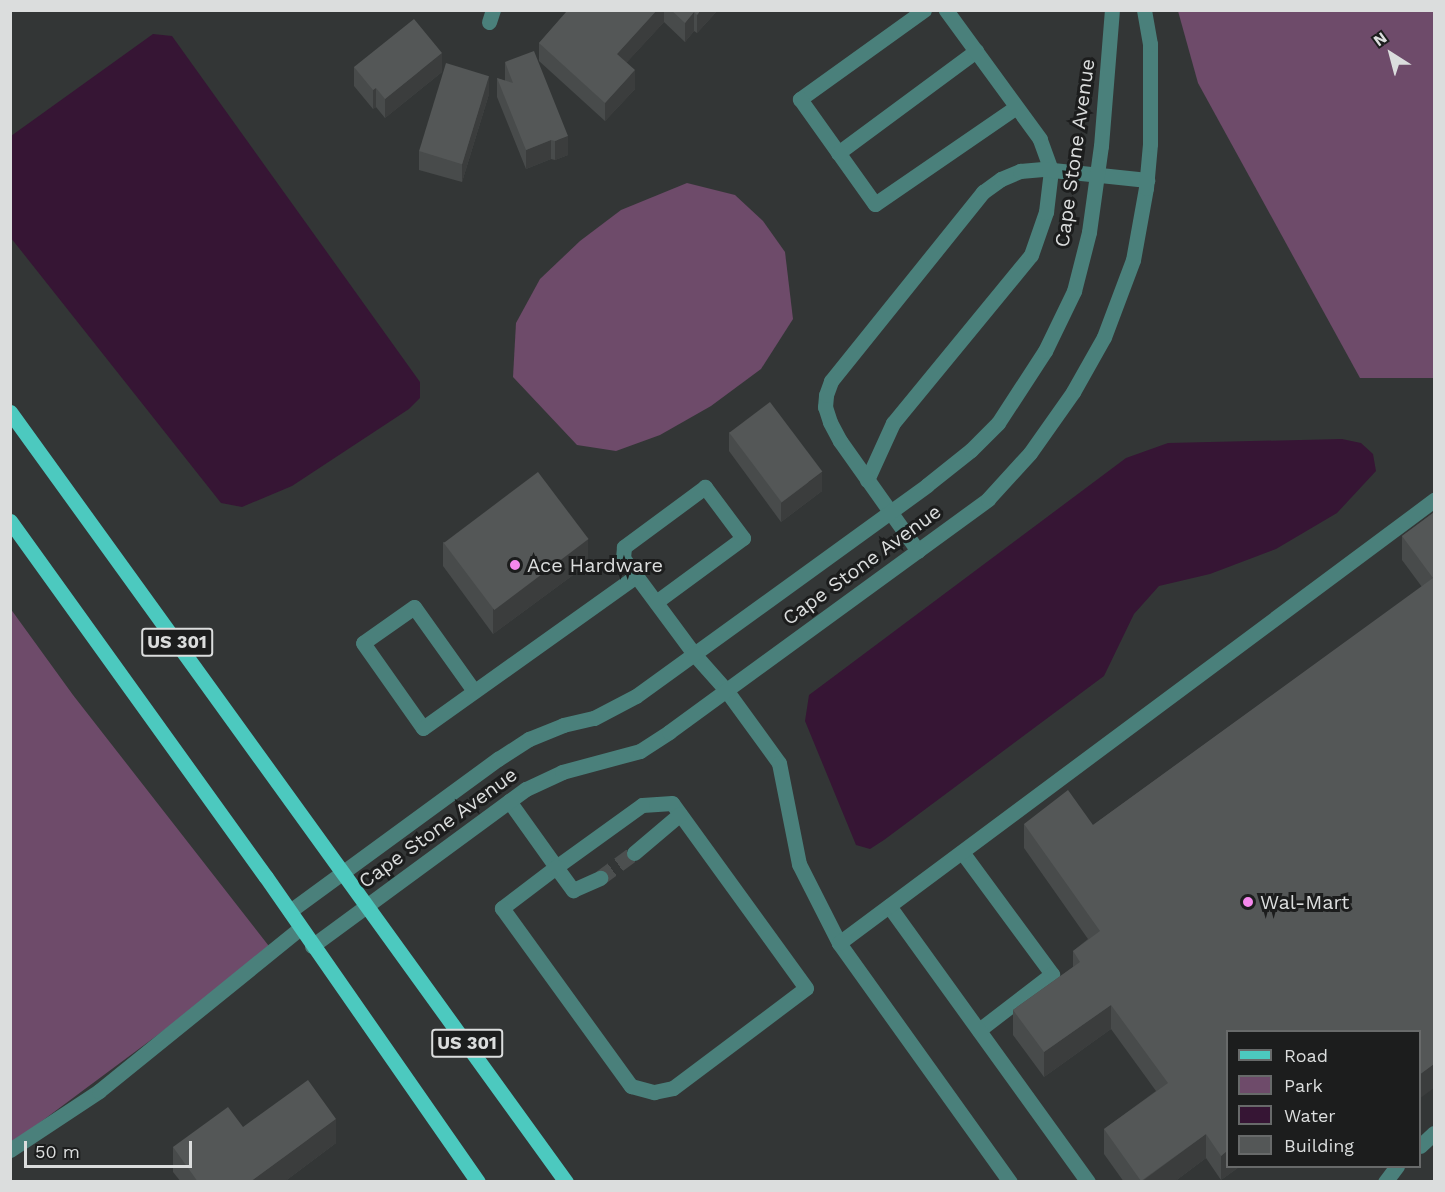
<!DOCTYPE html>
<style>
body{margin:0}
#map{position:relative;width:1445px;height:1192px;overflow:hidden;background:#333636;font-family:"Work Sans",sans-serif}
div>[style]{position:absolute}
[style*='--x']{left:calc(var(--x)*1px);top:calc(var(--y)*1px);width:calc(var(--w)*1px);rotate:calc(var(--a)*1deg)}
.green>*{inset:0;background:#6e4b6a}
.water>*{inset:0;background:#361534}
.minor-tunnel>*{height:15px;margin-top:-7.5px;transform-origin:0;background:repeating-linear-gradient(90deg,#4c4f4f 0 15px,transparent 0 23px)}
.minor>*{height:15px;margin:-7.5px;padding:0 7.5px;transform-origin:7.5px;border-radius:7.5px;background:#4a807b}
.major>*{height:15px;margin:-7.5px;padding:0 7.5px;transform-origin:7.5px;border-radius:7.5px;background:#4cc9bf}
.wall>*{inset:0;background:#484b4b}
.shaded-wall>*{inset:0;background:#3b3d3d}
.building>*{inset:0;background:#545757;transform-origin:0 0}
.dots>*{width:16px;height:16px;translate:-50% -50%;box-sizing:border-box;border:3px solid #1c1d1d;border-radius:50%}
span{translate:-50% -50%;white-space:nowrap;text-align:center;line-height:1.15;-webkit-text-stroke:6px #1c1d1d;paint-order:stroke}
.shield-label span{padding:2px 4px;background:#1c1d1d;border:2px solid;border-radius:4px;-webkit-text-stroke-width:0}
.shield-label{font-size:18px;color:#dbdddd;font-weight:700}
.street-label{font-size:20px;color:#dbdddd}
.poi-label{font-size:20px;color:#dbdddd}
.left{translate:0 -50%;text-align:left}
.frame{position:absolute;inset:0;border:12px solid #dbdddd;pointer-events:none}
.legend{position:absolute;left:1226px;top:1030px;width:195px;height:138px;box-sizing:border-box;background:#1c1d1d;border:2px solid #686a6a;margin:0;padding:8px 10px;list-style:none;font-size:18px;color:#dbdddd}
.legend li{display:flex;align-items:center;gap:12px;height:30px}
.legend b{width:30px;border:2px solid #686a6a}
.north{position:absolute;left:1361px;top:24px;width:60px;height:60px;-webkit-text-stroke:4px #1c1d1d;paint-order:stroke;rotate:324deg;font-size:16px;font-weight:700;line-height:24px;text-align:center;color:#dbdddd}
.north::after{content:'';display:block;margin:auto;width:21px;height:27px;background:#dbdddd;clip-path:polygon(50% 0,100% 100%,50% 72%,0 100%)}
.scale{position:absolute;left:24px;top:1141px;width:168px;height:27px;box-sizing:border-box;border:3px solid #dbdddd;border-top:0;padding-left:8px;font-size:18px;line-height:21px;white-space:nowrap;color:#dbdddd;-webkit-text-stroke:4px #1c1d1d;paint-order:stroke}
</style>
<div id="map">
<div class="green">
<div style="clip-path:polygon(1178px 11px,1434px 11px,1434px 378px,1360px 378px,1198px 83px)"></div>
<div style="clip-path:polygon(687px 183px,735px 195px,763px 221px,785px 252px,793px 319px,761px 369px,711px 406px,660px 435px,616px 451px,577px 445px,513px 377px,516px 323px,540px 279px,580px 241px,621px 210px)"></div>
<div style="clip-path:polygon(10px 608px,73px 695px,272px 950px,11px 1144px)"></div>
</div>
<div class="water">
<div style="clip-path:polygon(153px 34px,172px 36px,420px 382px,420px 398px,409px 409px,292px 486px,242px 507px,221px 503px,11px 238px,11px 136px)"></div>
<div style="clip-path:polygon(1342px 439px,1361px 443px,1373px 454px,1376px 471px,1337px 513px,1276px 549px,1210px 574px,1159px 586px,1134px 614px,1104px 676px,884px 840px,870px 849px,856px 845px,805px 721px,809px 695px,1126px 458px,1168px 443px)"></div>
</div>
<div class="minor-tunnel">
<div style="--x:600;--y:878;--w:42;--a:-36.3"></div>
</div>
<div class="minor">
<div style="--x:924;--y:10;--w:153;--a:144.3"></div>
<div style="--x:800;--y:99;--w:129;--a:54.5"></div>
<div style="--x:875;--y:204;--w:171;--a:-34.5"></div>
<div style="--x:489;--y:22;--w:13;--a:-72"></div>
<div style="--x:838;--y:153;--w:172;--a:-36.5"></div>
<div style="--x:867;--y:480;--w:63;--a:-65.5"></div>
<div style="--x:893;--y:423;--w:217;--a:-50.6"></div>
<div style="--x:1031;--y:255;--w:46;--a:-70.8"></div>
<div style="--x:1046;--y:212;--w:42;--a:-83.2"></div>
<div style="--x:1051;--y:170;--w:33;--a:-110"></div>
<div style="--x:1040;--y:139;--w:160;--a:-126.1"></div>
<div style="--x:918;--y:551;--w:135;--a:-125.3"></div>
<div style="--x:840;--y:441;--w:21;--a:-118"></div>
<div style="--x:830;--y:422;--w:16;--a:-108"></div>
<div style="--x:825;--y:407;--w:12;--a:-85"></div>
<div style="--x:826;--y:395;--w:15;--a:-70"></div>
<div style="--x:831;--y:381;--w:243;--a:-51.2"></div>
<div style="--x:983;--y:192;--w:22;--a:-36"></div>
<div style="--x:1001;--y:179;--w:21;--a:-23"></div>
<div style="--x:1020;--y:171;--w:23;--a:-5"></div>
<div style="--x:1043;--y:169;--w:105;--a:6"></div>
<div style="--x:656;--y:602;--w:108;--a:-36.3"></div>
<div style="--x:743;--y:538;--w:64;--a:-126.7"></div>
<div style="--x:705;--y:487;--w:101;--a:143.5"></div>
<div style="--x:624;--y:547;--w:11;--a:95"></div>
<div style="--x:623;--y:558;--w:119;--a:53.5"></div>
<div style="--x:694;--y:654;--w:48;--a:48.4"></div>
<div style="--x:726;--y:690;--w:90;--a:54"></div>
<div style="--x:779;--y:763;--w:103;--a:78.8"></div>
<div style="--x:799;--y:864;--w:89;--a:63.1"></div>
<div style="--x:474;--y:691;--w:103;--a:-125.5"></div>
<div style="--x:414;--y:607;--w:62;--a:144.8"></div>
<div style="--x:363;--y:643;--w:104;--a:54.8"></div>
<div style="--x:423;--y:728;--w:262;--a:-35.5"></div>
<div style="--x:509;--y:801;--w:81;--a:54.5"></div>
<div style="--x:556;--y:867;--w:68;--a:142.8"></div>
<div style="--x:502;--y:908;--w:220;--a:54.1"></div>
<div style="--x:631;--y:1086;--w:24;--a:15"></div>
<div style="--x:654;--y:1092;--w:19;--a:-12"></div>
<div style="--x:673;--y:1088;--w:166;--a:-36.9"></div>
<div style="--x:806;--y:988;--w:228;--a:-125.9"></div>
<div style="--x:672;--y:803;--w:30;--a:176"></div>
<div style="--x:642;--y:805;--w:106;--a:144.2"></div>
<div style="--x:556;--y:867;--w:29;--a:54"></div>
<div style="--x:573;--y:890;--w:30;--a:-24"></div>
<div style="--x:962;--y:852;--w:152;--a:53.6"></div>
<div style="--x:1052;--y:974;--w:92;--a:142.5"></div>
<div style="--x:634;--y:853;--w:60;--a:-40.3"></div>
<div style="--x:889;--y:906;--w:340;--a:54.2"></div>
<div style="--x:290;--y:911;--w:258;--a:-36.2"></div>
<div style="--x:498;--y:759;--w:37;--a:-33"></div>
<div style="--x:529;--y:739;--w:37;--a:-22"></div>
<div style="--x:563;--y:725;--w:32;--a:-13"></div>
<div style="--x:594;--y:718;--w:47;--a:-27.6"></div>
<div style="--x:636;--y:696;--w:359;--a:-35.9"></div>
<div style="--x:927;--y:485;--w:56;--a:-38.5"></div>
<div style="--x:971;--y:450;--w:38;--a:-45"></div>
<div style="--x:998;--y:423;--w:86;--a:-56.9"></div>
<div style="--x:1045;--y:351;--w:67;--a:-64.2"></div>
<div style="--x:1074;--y:291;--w:61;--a:-75.7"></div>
<div style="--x:1089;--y:232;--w:87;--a:-82.1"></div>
<div style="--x:1101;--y:146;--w:136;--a:-85.4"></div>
<div style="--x:312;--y:946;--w:265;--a:-36.3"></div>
<div style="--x:526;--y:789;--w:40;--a:-25"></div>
<div style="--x:562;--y:772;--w:81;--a:-15.1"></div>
<div style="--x:640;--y:751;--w:35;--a:-33"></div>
<div style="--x:669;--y:732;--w:395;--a:-36.1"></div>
<div style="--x:988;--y:499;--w:62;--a:-47.6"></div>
<div style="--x:1030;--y:453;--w:75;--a:-54.8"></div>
<div style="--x:1073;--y:392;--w:63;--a:-60.6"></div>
<div style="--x:1104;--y:337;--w:82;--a:-69.4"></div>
<div style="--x:1133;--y:260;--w:73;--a:-79.8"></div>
<div style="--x:1146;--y:188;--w:44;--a:-84.8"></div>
<div style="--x:1150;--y:144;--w:100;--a:-90"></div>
<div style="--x:1150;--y:44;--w:35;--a:-100"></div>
<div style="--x:1420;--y:1146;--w:19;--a:-43"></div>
<div style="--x:10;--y:1150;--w:107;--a:-33.5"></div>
<div style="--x:99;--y:1091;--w:259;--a:-39"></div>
<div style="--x:1010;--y:1182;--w:294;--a:-125.6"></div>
<div style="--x:839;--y:943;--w:742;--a:-36.67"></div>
<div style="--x:1385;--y:1182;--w:20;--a:-53"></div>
</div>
<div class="major">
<div style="--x:10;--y:412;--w:950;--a:54.17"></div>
<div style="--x:10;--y:521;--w:438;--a:54.3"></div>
<div style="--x:266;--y:877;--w:371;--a:55.2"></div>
</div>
<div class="wall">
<div style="clip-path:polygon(566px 10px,718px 10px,697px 33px,694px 31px,685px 42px,664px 22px,626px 63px,635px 89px,605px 121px,539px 61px,539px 43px,566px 12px)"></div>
<div style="clip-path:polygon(505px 62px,568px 155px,555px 160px,551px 159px,526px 169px,497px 97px,497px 78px,505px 81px)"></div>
<div style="clip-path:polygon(354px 67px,442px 72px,385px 118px,376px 107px,373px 109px,354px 86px)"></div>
<div style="clip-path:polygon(489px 94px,462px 182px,419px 170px,419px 151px)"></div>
<div style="clip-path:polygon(729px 432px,822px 491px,781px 522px,729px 451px)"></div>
<div style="clip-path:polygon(1433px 513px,1434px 1088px,1227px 1032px,1227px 1167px,1239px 1167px,1221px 1180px,1206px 1158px,1174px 1182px,1124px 1182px,1104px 1154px,1104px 1129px,1156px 1091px,1111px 1029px,1044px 1077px,1013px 1035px,1013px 1010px,1073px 967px,1073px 951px,1088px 939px,1024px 848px,1024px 824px,1093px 825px,1422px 587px,1402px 560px,1402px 536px)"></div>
<div style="clip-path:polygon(443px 542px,588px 564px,493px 634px,443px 566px)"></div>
<div style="clip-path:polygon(243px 1127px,336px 1143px,284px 1182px,181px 1182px,173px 1172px,173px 1147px)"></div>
</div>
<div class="shaded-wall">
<div style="clip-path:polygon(657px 10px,664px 10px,664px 22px,617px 73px,617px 54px)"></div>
<div style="clip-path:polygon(701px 10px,718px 10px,697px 33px,697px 15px)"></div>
<div style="clip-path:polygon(694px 12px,694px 31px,685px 42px,685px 23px)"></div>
<div style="clip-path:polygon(442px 53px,442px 72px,385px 118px,385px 99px)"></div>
<div style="clip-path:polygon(635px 70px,635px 89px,605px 121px,605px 103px)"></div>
<div style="clip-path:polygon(489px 76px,489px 94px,462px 182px,462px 164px)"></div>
<div style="clip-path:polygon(376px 88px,376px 107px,373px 109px,373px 90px)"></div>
<div style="clip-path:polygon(568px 136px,568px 155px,555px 160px,555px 141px)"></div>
<div style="clip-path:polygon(551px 140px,551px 159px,526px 169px,526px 150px)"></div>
<div style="clip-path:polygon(822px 472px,822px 491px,781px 522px,781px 503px)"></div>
<div style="clip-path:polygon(588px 539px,588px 564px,493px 634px,493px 609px)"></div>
<div style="clip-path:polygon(1111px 1005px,1111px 1029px,1044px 1077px,1044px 1052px)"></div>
<div style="clip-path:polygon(1434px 1064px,1434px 1088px,1419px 1099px,1419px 1075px)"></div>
<div style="clip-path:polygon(336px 1119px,336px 1143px,284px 1182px,250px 1182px)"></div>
<div style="clip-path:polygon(1206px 1134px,1206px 1158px,1174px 1182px,1141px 1182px)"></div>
<div style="clip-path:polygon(1227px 1151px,1227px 1167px,1239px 1167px,1221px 1180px,1221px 1156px)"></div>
</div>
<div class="building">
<div style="clip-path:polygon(568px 10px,657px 10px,617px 54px,635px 70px,605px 103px,539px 43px)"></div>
<div style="clip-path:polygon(671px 10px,701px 10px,697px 15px,694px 12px,685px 23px)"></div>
<div style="clip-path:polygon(414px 19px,442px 53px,385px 99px,376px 88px,373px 90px,354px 67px)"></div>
<div style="clip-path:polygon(534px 51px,568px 136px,555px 141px,551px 140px,526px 150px,497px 78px,513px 83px,505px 62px)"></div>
<div style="left:446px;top:63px;width:45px;height:92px;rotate:17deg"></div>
<div style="left:770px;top:402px;width:87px;height:51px;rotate:53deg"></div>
<div style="left:538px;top:472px;width:84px;height:118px;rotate:53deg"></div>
<div style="clip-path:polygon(1433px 513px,1434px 516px,1434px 1064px,1419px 1075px,1419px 1032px,1227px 1032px,1227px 1151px,1221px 1156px,1206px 1134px,1141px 1181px,1104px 1129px,1168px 1083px,1111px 1005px,1044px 1052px,1013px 1010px,1080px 962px,1073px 951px,1100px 931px,1024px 824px,1068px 790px,1093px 825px,1433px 578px,1402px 536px)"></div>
<div style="clip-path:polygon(308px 1080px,336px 1119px,250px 1182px,198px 1182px,173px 1147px,228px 1107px,243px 1127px)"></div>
</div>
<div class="dots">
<div style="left:515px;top:565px;background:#f688ed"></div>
<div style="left:1248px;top:902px;background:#f688ed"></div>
</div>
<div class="shield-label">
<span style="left:177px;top:642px">US 301</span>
<span style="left:467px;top:1043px">US 301</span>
</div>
<div class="street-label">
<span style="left:1075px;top:153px;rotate:-82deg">Cape Stone Avenue</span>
<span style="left:862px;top:565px;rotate:-36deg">Cape Stone Avenue</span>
<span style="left:438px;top:828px;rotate:-36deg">Cape Stone Avenue</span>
</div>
<div class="poi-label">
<span class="left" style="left:527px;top:565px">Ace Hardware</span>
<span class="left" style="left:1260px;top:902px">Wal-Mart</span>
</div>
<div class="frame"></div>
<ul class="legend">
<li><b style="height:8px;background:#4cc9bf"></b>Road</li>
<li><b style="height:16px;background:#6e4b6a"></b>Park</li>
<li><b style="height:16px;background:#361534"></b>Water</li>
<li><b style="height:16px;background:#545757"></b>Building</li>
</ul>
<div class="north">N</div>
<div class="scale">50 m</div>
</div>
